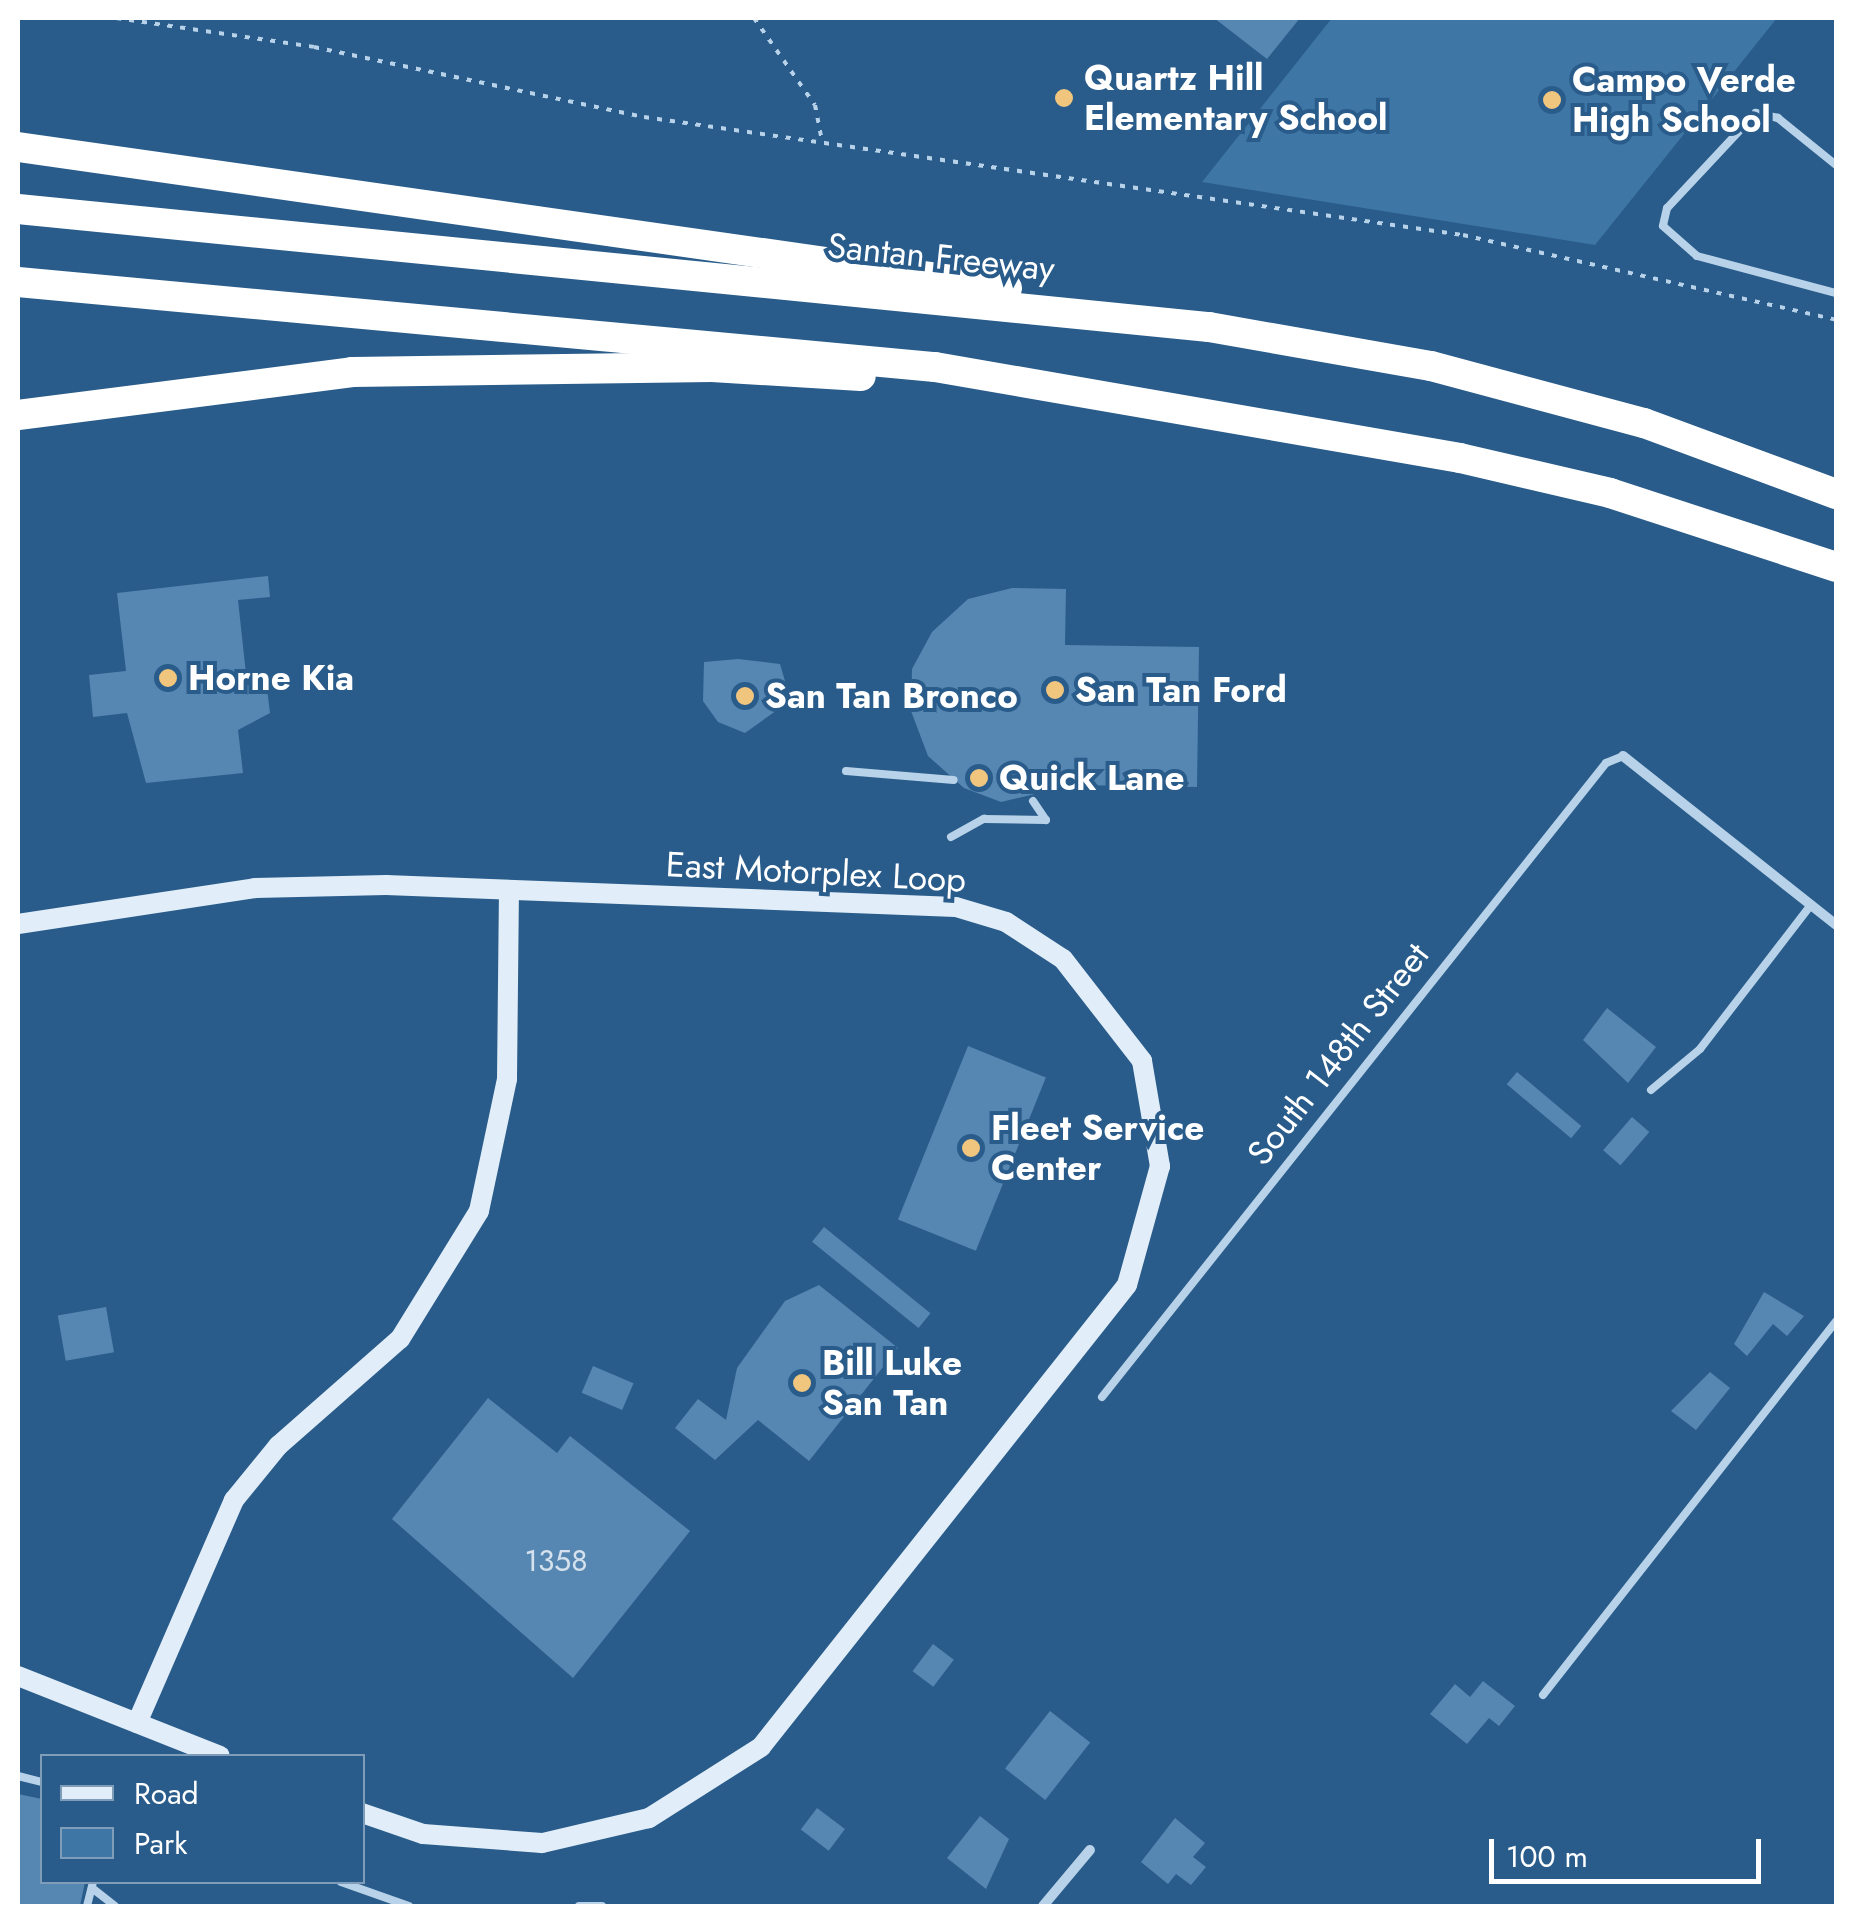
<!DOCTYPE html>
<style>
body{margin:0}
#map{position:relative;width:1854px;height:1924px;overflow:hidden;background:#295c8a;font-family:Jost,sans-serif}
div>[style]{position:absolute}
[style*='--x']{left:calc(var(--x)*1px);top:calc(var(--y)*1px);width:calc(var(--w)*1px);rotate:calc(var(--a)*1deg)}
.green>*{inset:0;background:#3e76a6}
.building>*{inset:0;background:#5687b2;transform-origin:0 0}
.path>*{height:4px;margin-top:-2px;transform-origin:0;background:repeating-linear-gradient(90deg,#b7d2e9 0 5px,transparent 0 13px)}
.lane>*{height:8px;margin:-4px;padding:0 4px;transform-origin:4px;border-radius:4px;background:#b7d2e9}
.street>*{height:10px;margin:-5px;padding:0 5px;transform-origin:5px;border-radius:5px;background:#b7d2e9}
.secondary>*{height:20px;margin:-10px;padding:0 10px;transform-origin:10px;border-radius:10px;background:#e1edf8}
.highway>*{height:30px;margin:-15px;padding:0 15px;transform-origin:15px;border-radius:15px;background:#fff}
.dots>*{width:28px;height:28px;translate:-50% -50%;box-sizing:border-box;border:5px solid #295c8a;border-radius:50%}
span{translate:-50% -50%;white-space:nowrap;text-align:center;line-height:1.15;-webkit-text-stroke:8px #295c8a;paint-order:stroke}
.number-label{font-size:30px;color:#d5e1ec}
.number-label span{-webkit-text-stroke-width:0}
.poi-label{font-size:35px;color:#fff;font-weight:700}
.left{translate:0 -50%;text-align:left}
.street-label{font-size:35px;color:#fff}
.frame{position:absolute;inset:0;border:20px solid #fff;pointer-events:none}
.legend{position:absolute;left:40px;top:1754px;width:325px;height:130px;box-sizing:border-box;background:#295c8a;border:2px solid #7f9db9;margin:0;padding:12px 18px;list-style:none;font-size:30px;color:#fff}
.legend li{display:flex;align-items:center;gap:20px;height:50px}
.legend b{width:50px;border:2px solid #7f9db9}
.scale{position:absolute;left:1489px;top:1839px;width:272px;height:45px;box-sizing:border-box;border:5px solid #fff;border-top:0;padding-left:12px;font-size:30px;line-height:35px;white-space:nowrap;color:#fff;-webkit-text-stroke:8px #295c8a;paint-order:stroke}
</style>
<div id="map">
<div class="green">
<div style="clip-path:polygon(1332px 18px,1777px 18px,1595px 245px,1202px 182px)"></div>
</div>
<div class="building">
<div style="clip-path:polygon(1214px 18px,1300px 18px,1267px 59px)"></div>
<div style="clip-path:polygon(268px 576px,270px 597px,238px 600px,247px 683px,266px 681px,270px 713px,238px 730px,243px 773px,146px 783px,127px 713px,93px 717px,89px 675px,126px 671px,117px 593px)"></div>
<div style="clip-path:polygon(1012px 588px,1066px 589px,1065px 645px,1199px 647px,1197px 787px,1073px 785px,1001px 802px,964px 788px,928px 756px,911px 711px,912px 669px,932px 632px,968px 599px)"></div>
<div style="clip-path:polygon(738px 659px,780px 664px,787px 688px,787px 703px,745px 733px,718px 722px,703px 701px,704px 662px)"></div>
<div style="clip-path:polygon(1607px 1008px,1656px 1047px,1628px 1083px,1583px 1040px)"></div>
<div style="left:968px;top:1046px;width:84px;height:187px;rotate:22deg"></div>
<div style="left:1517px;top:1072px;width:84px;height:16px;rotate:40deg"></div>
<div style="left:1632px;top:1117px;width:23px;height:44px;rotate:41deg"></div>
<div style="left:824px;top:1227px;width:137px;height:19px;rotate:39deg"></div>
<div style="clip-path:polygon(819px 1285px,898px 1348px,809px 1461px,758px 1420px,715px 1460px,675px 1428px,698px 1399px,726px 1420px,737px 1368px,785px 1301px)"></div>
<div style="clip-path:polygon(1764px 1292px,1804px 1316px,1787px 1336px,1773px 1324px,1747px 1356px,1734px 1344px)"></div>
<div style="left:106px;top:1307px;width:46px;height:49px;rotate:80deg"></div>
<div style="left:593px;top:1366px;width:44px;height:29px;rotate:23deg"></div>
<div style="clip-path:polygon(1710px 1372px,1730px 1388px,1696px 1430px,1671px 1411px)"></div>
<div style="clip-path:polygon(488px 1398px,557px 1453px,570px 1436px,690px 1531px,573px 1678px,392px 1519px)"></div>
<div style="left:933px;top:1644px;width:26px;height:34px;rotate:37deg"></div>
<div style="clip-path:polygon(1483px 1681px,1515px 1706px,1499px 1726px,1489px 1718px,1467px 1744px,1430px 1714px,1455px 1684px,1470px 1697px)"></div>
<div style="left:1050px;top:1711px;width:51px;height:73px;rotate:38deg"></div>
<div style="clip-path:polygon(18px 1794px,42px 1799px,42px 1882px,85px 1882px,80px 1906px,18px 1906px)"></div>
<div style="left:817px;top:1808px;width:35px;height:27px;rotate:37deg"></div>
<div style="clip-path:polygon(980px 1816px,1009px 1839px,986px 1889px,947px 1858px)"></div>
<div style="clip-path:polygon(1175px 1818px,1205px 1843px,1193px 1857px,1206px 1867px,1191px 1885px,1176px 1874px,1168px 1884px,1141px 1862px)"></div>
</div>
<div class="path">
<div style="--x:116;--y:18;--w:200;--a:8.3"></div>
<div style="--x:314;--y:47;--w:337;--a:12"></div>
<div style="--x:644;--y:117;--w:827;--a:8.2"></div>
<div style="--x:1463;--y:235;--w:383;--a:12.8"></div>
<div style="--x:754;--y:18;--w:106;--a:55"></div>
<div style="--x:815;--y:105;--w:36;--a:79"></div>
</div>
<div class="lane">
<div style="--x:1836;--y:165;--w:75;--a:-141"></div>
<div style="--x:1778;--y:118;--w:23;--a:-167"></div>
<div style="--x:1756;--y:113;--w:130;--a:133.1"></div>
<div style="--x:1667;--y:208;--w:18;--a:103"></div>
<div style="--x:1663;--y:226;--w:45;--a:41.4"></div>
<div style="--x:1697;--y:256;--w:144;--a:14.9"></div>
<div style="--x:846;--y:771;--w:108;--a:4.8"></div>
<div style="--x:1033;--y:801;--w:23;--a:56"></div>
<div style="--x:951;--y:837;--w:38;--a:-29"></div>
<div style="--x:984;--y:819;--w:62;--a:0.9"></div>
<div style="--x:1651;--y:1090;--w:64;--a:-39.9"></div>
<div style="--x:1700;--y:1049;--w:182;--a:-52.4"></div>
<div style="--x:1102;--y:1397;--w:810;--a:-51.52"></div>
<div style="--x:1606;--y:763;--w:18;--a:-22"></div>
<div style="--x:1543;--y:1695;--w:475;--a:-51.9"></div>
<div style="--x:18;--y:1776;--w:25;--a:14"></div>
<div style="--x:341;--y:1882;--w:72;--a:19.4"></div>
<div style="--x:92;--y:1888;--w:29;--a:38"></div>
<div style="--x:87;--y:1906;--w:25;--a:-76"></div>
<div style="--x:579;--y:1906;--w:23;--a:0"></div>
</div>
<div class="street">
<div style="--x:1623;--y:756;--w:272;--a:38.4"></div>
<div style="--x:1043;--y:1906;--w:73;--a:-50"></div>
</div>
<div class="secondary">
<div style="--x:18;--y:924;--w:240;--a:-8.6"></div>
<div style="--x:255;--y:888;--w:131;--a:-1.3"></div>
<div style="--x:386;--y:885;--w:570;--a:2.21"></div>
<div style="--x:956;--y:907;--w:52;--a:16.7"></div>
<div style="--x:1006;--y:922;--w:68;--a:33"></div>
<div style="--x:1063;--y:959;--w:129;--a:52.2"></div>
<div style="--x:1142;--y:1061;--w:107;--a:80.3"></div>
<div style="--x:1160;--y:1166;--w:123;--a:105.5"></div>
<div style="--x:1127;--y:1285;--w:589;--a:128.39"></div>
<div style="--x:761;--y:1747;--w:133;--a:147.6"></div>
<div style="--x:649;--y:1818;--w:110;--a:166.8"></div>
<div style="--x:542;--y:1843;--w:119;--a:-175.7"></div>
<div style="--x:423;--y:1834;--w:65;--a:-161"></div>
<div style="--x:18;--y:1676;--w:217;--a:21.6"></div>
<div style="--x:137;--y:1723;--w:243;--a:-66.5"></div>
<div style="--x:234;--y:1500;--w:70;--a:-50.8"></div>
<div style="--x:278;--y:1446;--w:162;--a:-41.3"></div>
<div style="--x:400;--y:1339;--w:150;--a:-58.3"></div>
<div style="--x:479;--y:1211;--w:135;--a:-78"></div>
<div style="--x:507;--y:1079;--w:185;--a:-89.4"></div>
</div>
<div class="highway">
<div style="--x:18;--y:147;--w:999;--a:8.11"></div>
<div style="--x:18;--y:209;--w:1197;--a:5.66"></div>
<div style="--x:1209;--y:327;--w:225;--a:10"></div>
<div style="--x:1431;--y:366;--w:220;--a:15"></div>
<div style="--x:1644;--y:423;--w:205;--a:20.3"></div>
<div style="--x:18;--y:282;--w:921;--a:5.3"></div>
<div style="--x:935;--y:367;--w:533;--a:9.83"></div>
<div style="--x:1460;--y:458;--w:154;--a:13.1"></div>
<div style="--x:1610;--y:493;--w:238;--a:18.1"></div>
<div style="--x:18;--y:415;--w:337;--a:-7.3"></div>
<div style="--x:352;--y:372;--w:360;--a:-0.8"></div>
<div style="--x:712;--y:367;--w:149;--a:3.5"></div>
</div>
<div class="dots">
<div style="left:1064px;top:98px;background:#f0c57d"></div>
<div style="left:1552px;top:100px;background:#f0c57d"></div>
<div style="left:168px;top:678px;background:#f0c57d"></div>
<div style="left:1055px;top:690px;background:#f0c57d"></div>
<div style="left:745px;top:696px;background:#f0c57d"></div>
<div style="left:979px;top:778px;background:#f0c57d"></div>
<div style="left:971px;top:1148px;background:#f0c57d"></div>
<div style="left:802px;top:1383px;background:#f0c57d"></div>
</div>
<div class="number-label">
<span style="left:556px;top:1561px">1358</span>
</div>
<div class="poi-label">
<span class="left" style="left:1084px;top:98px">Quartz Hill<br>Elementary School</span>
<span class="left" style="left:1572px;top:100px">Campo Verde<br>High School</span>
<span class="left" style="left:188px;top:678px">Horne Kia</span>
<span class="left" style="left:1075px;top:690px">San Tan Ford</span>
<span class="left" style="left:765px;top:696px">San Tan Bronco</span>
<span class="left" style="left:999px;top:778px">Quick Lane</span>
<span class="left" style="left:991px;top:1148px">Fleet Service<br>Center</span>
<span class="left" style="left:822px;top:1383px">Bill Luke<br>San Tan</span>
</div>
<div class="street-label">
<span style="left:941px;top:257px;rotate:6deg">Santan Freeway</span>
<span style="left:816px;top:872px;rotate:3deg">East Motorplex Loop</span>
<span style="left:1338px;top:1054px;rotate:-52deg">South 148th Street</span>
</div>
<div class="frame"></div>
<ul class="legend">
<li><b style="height:12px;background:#e1edf8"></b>Road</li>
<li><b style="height:28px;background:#3e76a6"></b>Park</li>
</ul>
<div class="scale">100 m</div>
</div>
